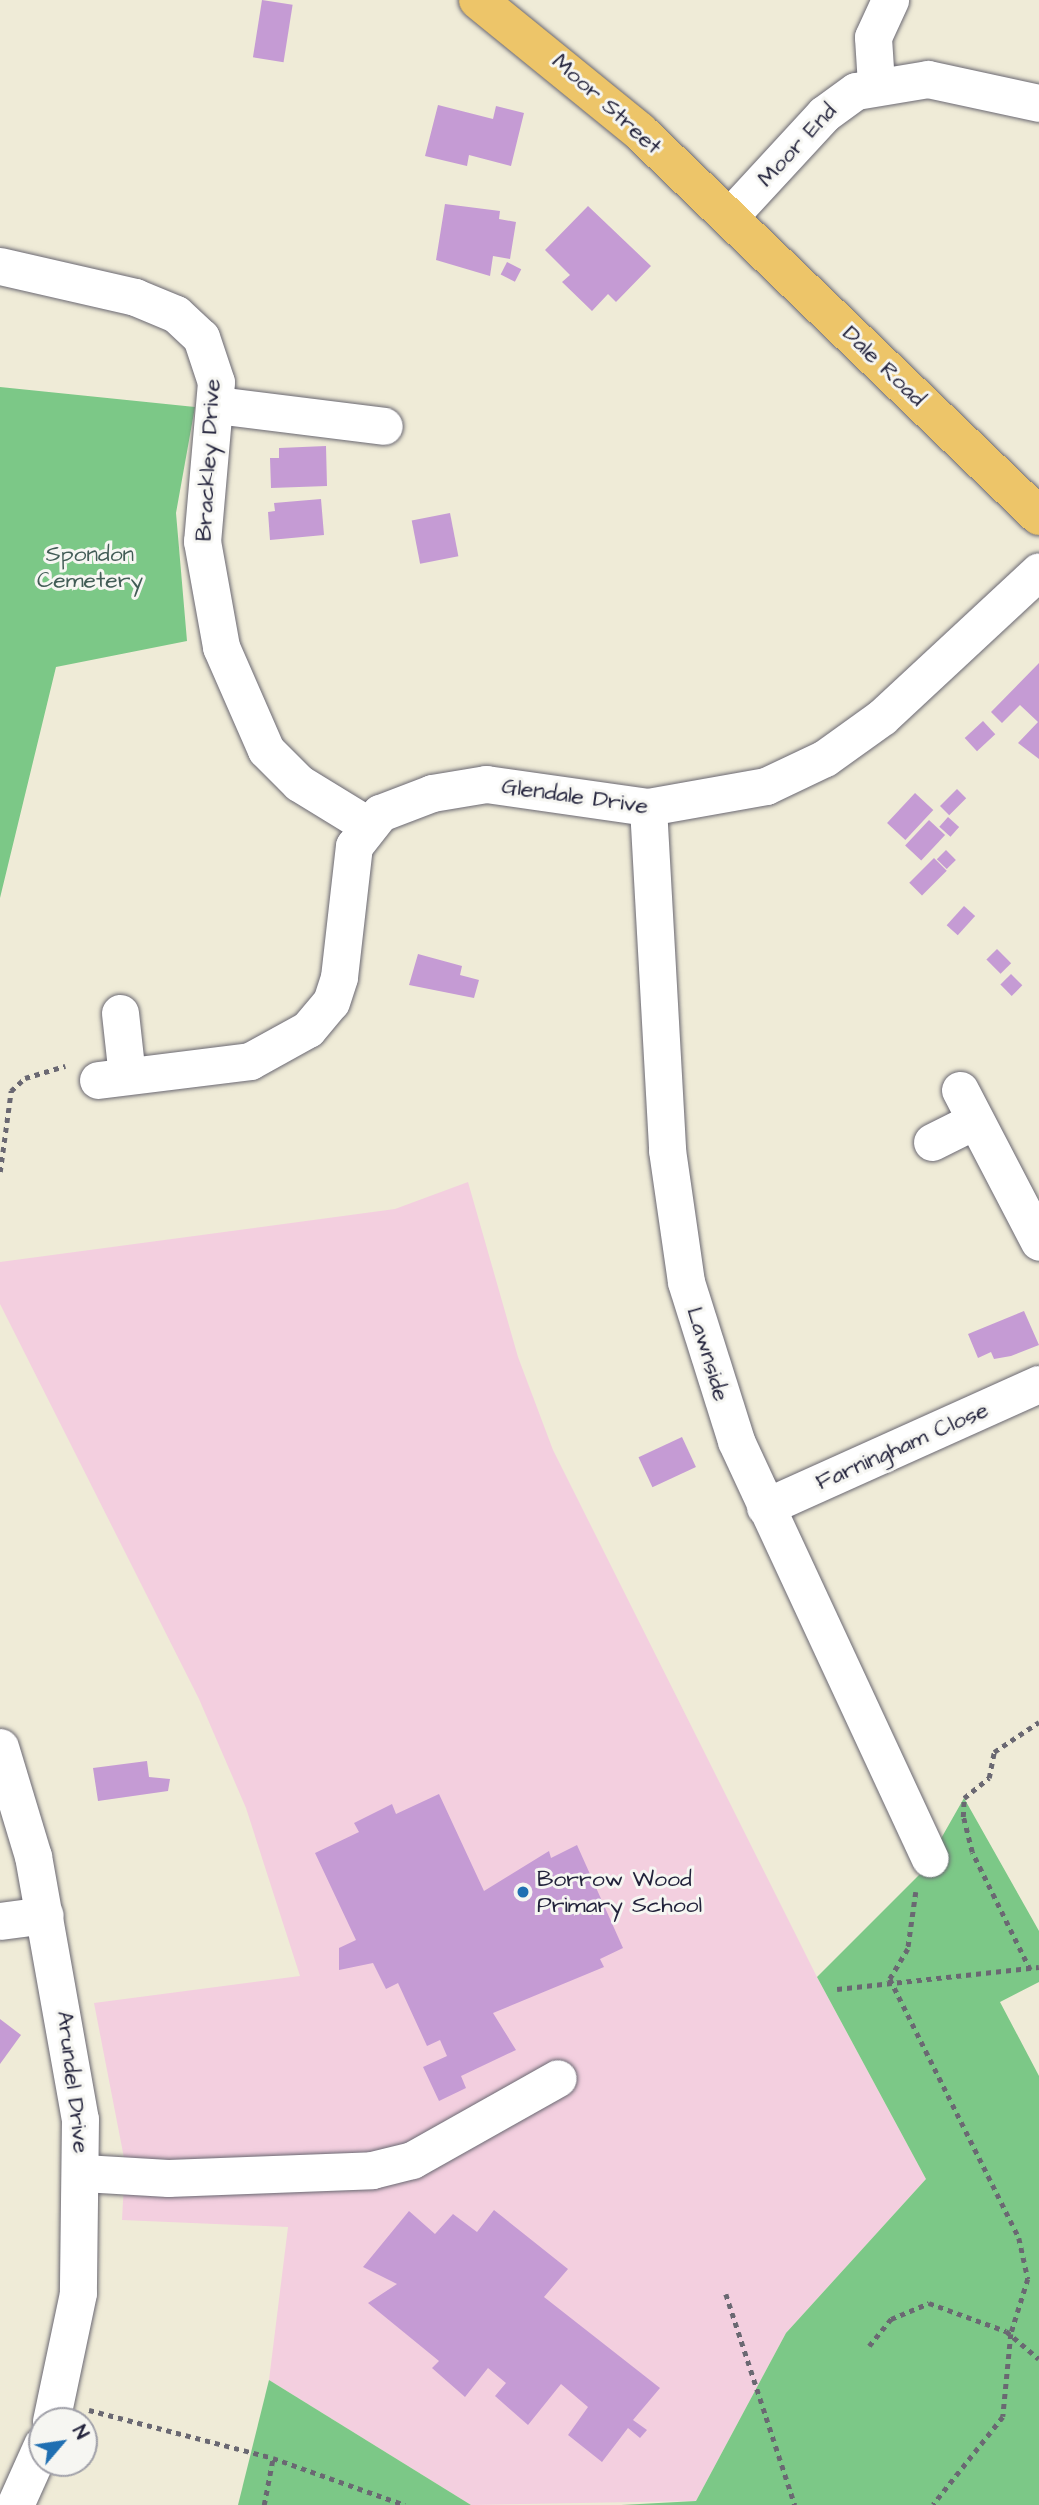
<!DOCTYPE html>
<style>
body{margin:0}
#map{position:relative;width:1039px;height:2505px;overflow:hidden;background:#efebd7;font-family:"Architects Daughter",sans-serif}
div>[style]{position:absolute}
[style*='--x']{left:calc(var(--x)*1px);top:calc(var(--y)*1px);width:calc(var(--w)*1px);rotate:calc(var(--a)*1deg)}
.built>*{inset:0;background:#f3cfdf}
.green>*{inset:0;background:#7cc887}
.building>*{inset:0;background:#c59bd4;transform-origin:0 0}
.path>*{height:4.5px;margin-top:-2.25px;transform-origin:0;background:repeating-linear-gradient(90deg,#6a6872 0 5px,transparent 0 10px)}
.roads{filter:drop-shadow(0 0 2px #6a6872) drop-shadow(0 0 2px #6a6872)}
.minor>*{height:37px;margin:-18.5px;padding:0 18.5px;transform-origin:18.5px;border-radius:18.5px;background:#fff}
.major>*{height:38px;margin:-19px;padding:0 19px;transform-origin:19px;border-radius:19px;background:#edc569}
.dots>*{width:19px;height:19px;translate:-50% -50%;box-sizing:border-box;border:4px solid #f6f6f2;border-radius:50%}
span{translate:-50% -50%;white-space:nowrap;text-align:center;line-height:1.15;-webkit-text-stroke:6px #f6f6f2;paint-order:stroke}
.street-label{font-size:23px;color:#22223b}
.park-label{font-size:23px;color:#425c56}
.poi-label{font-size:23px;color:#22223b}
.left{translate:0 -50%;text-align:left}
.north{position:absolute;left:28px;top:2407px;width:70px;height:70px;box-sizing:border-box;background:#f6f6f2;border:2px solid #a1a1a9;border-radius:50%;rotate:61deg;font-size:19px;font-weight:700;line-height:28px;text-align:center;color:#22223b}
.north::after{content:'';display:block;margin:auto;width:24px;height:32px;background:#1f6fb2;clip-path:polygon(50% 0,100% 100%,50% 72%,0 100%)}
</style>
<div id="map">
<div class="built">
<div style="clip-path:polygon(468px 1182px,518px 1357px,553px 1450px,817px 1977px,926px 2179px,786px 2333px,696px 2501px,471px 2505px,269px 2380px,288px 2227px,122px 2220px,125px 2163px,94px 2003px,300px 1976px,246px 1808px,199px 1699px,0 1304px,0 1262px,395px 1209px)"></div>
</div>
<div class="green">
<div style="clip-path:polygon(0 387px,195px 407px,176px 513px,187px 641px,56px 667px,0 898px)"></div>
<div style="clip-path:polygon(964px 1798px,1039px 1931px,1039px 1982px,1000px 2002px,1039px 2076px,1039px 2505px,621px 2505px,696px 2501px,786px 2333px,926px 2179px,817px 1977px,922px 1872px)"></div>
<div style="clip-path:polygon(269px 2380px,471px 2505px,238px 2505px)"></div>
</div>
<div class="building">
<div style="left:262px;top:0;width:31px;height:58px;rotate:9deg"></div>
<div style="clip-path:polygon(438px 105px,493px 119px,496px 106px,524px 113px,511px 166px,469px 155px,467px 166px,425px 156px)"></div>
<div style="clip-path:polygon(445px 204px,500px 211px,499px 219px,516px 222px,510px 259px,493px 256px,490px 276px,436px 260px)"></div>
<div style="clip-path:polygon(588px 206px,651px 266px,616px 302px,608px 294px,592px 311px,562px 282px,570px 275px,545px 250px)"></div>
<div style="left:507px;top:262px;width:16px;height:14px;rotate:27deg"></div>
<div style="clip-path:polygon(326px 446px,327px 486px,271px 488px,270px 458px,279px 458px,279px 448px)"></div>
<div style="clip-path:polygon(321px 499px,324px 535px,270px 540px,268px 512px,275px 511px,274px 503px)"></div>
<div style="left:450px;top:513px;width:44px;height:39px;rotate:79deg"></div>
<div style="clip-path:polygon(1039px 663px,1039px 759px,1018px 743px,1038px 722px,1020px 705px,1002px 723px,991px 712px)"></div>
<div style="left:983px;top:721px;width:18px;height:25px;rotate:47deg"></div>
<div style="left:957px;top:789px;width:13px;height:24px;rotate:45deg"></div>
<div style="left:915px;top:793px;width:25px;height:41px;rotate:43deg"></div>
<div style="left:948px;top:817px;width:15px;height:13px;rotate:42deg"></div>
<div style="left:929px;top:820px;width:22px;height:35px;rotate:43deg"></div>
<div style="left:946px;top:850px;width:14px;height:13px;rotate:45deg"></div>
<div style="left:934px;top:858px;width:18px;height:35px;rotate:45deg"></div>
<div style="left:964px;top:906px;width:15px;height:26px;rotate:42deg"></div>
<div style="left:997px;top:949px;width:20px;height:15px;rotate:45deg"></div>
<div style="clip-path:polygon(418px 954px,462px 966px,460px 975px,479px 980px,474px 998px,409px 985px)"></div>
<div style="left:1011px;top:974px;width:16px;height:15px;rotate:45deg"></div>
<div style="clip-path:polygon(1024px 1311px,1039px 1345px,1011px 1356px,994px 1359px,991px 1352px,978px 1358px,968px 1334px)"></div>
<div style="left:682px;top:1437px;width:33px;height:48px;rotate:65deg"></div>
<div style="clip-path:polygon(147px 1761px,149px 1777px,170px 1779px,168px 1791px,98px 1801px,93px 1768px)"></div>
<div style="clip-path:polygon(439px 1794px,484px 1891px,549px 1851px,551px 1858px,577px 1845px,623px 1948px,600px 1959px,604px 1967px,493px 2013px,516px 2050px,461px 2076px,466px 2088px,439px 2101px,423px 2067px,447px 2056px,440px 2040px,427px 2046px,398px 1983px,386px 1989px,373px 1963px,339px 1970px,339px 1948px,356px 1940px,315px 1853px,359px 1832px,354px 1823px,392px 1804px,396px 1814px)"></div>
<div style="clip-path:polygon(0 2019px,21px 2035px,0 2064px)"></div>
<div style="clip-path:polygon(494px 2210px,568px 2269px,544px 2297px,660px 2388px,633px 2420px,647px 2430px,640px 2438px,628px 2428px,602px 2462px,568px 2435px,588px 2407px,561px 2384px,528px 2425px,495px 2396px,506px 2383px,488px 2368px,465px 2397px,432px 2368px,439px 2361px,368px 2303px,397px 2284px,363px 2267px,409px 2211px,435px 2234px,453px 2214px,477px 2232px)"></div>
</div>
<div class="path">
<div style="--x:0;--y:1172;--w:82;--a:-82.3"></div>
<div style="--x:11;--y:1091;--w:19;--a:-43"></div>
<div style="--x:25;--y:1078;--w:42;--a:-16.7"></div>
<div style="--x:916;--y:1892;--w:58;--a:98"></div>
<div style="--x:908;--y:1949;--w:35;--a:121"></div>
<div style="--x:890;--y:1979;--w:289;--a:63.5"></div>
<div style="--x:1019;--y:2238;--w:42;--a:77.6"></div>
<div style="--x:1028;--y:2279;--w:58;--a:107.2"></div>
<div style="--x:1011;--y:2334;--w:83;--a:95.5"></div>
<div style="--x:1003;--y:2417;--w:112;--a:128.5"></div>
<div style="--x:1030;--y:1970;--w:131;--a:-116.2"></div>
<div style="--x:972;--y:1852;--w:36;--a:-104"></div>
<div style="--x:963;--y:1817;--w:19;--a:-87"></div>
<div style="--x:964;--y:1798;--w:32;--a:-39"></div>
<div style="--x:989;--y:1778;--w:26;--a:-79"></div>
<div style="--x:994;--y:1752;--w:54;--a:-33.7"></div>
<div style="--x:837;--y:1989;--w:203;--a:-6.2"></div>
<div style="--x:726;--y:2294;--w:222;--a:71.9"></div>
<div style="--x:869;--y:2346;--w:35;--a:-51"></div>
<div style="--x:891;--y:2319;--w:41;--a:-22.8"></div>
<div style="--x:929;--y:2303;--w:82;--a:20"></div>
<div style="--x:1006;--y:2331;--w:43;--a:40.3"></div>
<div style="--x:89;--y:2410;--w:190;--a:14.6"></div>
<div style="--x:273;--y:2458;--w:140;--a:19.6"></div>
<div style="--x:264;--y:2505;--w:48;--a:-79.2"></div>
</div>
<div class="roads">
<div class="minor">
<div style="--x:876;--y:84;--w:47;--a:-93.7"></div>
<div style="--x:873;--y:37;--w:41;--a:-65.3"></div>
<div style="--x:729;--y:217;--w:140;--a:-47.3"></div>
<div style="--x:824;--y:114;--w:39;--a:-36"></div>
<div style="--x:856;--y:91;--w:73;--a:-9.5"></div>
<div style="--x:928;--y:79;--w:114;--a:12.2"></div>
<div style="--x:0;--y:266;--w:139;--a:12.9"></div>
<div style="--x:135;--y:297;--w:44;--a:22.5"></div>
<div style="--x:176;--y:314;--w:34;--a:43"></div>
<div style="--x:201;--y:337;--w:47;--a:71.6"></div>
<div style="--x:216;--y:382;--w:160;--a:95"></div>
<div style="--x:202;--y:541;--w:108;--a:79.8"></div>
<div style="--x:221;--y:647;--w:112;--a:66.4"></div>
<div style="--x:266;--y:750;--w:47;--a:45"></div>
<div style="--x:299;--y:783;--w:79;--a:31.5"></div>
<div style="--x:216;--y:405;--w:169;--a:7.1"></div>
<div style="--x:648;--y:807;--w:344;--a:86.8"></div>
<div style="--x:667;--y:1150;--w:133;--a:81.8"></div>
<div style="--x:686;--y:1282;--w:167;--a:72.5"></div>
<div style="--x:736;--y:1441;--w:460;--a:65.1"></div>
<div style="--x:120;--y:1013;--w:63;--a:83.7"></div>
<div style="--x:98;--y:1080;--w:153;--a:-7.1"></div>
<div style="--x:250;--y:1061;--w:66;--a:-28.9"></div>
<div style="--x:308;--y:1029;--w:35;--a:-50"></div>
<div style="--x:331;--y:1002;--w:26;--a:-72"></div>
<div style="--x:339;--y:977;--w:132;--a:-83.5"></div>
<div style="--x:354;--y:846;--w:42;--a:-51.8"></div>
<div style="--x:380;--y:813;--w:56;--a:-21"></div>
<div style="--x:432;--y:793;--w:55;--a:-9.5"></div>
<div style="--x:486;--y:784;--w:164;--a:8.1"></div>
<div style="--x:648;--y:807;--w:120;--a:-10.1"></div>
<div style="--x:766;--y:786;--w:65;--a:-25.4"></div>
<div style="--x:825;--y:758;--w:70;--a:-35.7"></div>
<div style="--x:882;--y:717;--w:214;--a:-42.9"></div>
<div style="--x:960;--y:1090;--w:171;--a:62.5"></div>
<div style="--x:932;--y:1142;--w:47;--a:-26.6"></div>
<div style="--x:765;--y:1507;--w:300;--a:-24.2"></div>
<div style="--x:0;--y:1747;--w:114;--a:73.2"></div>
<div style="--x:33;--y:1856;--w:267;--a:79.9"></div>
<div style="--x:80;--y:2119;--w:174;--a:90.7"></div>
<div style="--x:78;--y:2293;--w:131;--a:101.9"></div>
<div style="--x:0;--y:1921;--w:45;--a:-7.6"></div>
<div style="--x:83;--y:2173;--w:85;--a:3.4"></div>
<div style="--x:168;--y:2178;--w:204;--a:-2.2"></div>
<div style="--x:372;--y:2170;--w:41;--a:-14"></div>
<div style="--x:412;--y:2160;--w:167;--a:-29.3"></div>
<div style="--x:15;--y:2505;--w:66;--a:-65.8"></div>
</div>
<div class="major">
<div style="--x:478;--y:0;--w:208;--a:39.1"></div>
<div style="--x:639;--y:131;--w:555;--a:43.91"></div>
</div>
</div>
<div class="dots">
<div style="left:523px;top:1892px;background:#1f6fb2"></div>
</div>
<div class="street-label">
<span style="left:607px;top:104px;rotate:42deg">Moor Street</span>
<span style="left:797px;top:145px;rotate:-47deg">Moor End</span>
<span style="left:884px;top:366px;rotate:44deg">Dale Road</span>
<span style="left:208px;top:460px;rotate:-87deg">Brackley Drive</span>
<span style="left:575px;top:796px;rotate:8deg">Glendale Drive</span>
<span style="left:708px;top:1354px;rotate:73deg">Lawnside</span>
<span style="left:902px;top:1446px;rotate:-24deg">Farningham Close</span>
<span style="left:73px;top:2082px;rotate:83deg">Arundel Drive</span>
</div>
<div class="park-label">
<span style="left:90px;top:567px">Spondon<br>Cemetery</span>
</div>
<div class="poi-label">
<span class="left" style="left:537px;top:1892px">Borrow Wood<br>Primary School</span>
</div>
<div class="north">N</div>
</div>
